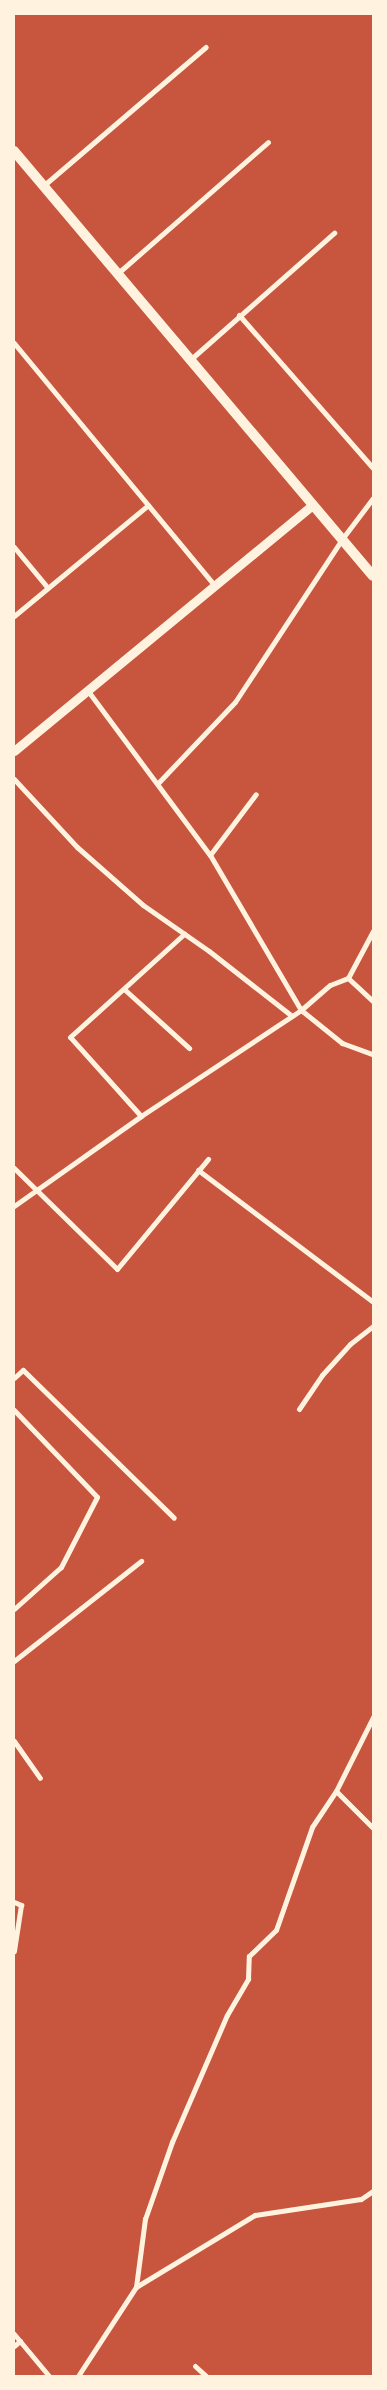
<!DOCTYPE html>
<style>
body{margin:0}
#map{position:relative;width:387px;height:2390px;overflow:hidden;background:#c8553d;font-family:"Fira Sans",sans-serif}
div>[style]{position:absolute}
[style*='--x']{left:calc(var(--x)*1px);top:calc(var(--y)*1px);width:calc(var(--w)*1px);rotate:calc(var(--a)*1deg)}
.minor>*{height:5px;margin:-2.5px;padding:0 2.5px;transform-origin:2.5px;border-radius:2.5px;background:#fff3e0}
.tertiary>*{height:9px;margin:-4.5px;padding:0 4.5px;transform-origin:4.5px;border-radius:4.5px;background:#fff3e0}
.primary>*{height:10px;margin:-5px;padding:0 5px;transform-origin:5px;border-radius:5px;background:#fff3e0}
span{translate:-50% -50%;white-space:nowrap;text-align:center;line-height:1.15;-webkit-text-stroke:4px #fff3e0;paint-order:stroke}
.frame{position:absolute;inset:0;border:15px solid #fff3e0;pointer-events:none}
</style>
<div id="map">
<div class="minor">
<div style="--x:43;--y:186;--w:214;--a:-40.5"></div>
<div style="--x:118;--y:273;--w:199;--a:-41.1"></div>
<div style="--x:239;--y:315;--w:203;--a:48.8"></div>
<div style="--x:14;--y:343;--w:315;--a:50.4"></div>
<div style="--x:191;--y:359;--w:191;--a:-41.4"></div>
<div style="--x:14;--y:547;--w:53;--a:50.3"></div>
<div style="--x:14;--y:616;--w:174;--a:-39.6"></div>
<div style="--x:88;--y:691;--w:204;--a:53.4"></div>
<div style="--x:210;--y:855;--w:180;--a:59.6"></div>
<div style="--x:301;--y:1010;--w:53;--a:38.8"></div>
<div style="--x:342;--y:1043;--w:33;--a:20"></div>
<div style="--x:14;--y:779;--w:93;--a:47.2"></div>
<div style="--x:77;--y:847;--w:88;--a:41.3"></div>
<div style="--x:143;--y:905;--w:80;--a:34.9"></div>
<div style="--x:209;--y:951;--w:105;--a:38.1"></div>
<div style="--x:159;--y:782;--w:110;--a:-46.5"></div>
<div style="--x:235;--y:702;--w:195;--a:-56.7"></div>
<div style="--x:342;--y:539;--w:51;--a:-52.9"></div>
<div style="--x:210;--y:855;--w:76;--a:-53"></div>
<div style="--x:348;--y:978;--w:34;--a:43"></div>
<div style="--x:124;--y:989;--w:88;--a:42.2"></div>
<div style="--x:141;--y:1116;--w:106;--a:-131.9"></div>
<div style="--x:70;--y:1037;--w:154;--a:-42.1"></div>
<div style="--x:14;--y:1168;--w:144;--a:44.4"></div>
<div style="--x:117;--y:1269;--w:143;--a:-50.4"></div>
<div style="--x:198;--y:1170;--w:219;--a:37"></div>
<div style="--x:14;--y:1206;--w:156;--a:-35.3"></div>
<div style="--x:141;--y:1116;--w:192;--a:-33.5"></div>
<div style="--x:301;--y:1010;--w:38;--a:-41"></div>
<div style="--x:330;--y:985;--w:19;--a:-21"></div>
<div style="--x:348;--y:978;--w:53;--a:-62"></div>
<div style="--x:14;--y:1378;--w:12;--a:-42"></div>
<div style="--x:23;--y:1370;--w:211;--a:44.4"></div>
<div style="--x:299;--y:1409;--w:41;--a:-55.9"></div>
<div style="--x:322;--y:1375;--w:42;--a:-47.9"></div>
<div style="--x:350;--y:1344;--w:29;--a:-38"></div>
<div style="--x:14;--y:1410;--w:120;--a:46.3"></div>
<div style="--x:97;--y:1497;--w:79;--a:117.2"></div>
<div style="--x:61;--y:1567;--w:63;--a:138.2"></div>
<div style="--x:14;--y:1661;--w:162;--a:-38.2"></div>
<div style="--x:14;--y:1741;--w:45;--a:54.9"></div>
<div style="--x:336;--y:1791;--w:52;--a:45"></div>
<div style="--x:14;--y:1902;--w:8;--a:23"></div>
<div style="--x:21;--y:1905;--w:47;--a:98.7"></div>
<div style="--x:136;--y:2287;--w:139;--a:-31.2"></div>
<div style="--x:255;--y:2215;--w:107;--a:-8.6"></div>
<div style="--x:361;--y:2199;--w:14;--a:-34"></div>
<div style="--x:14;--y:2334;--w:55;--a:50.2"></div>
<div style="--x:14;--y:2346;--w:8;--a:-40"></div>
<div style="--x:195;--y:2366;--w:15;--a:42"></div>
<div style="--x:78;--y:2376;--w:106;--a:-56.9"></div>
<div style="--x:136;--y:2287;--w:69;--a:-82.5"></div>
<div style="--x:145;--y:2219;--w:82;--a:-70.7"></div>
<div style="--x:172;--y:2142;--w:138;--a:-66.6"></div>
<div style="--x:227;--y:2015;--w:42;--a:-59.7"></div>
<div style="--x:248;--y:1979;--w:23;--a:-88"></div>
<div style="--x:249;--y:1956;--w:37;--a:-44"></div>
<div style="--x:276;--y:1930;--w:109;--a:-70.7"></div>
<div style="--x:312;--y:1827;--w:43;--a:-56.3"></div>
<div style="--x:336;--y:1791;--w:83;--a:-63.4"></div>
</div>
<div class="tertiary">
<div style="--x:14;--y:751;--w:386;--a:-39.5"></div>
</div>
<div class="primary">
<div style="--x:14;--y:151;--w:556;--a:49.81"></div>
</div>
<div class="frame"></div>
</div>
